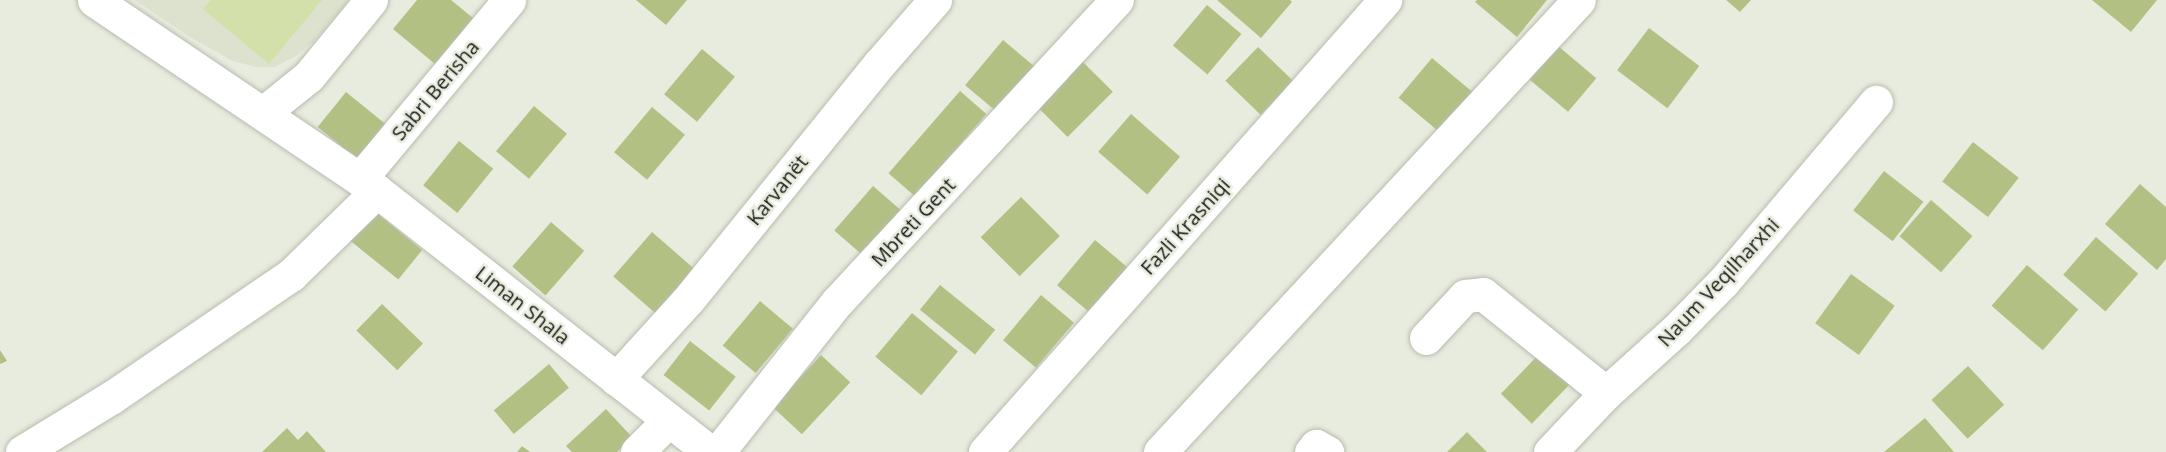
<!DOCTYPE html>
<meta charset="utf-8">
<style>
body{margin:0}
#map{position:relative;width:2166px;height:452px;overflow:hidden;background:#e8ecde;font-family:"Open Sans",sans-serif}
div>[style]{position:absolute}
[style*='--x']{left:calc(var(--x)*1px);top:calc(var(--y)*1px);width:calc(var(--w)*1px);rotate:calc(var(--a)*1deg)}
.built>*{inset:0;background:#dce2cd}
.green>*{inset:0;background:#d3e0aa}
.building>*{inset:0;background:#b2c183;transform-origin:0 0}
.roads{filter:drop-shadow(0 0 2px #b8bcaf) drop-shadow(0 0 2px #b8bcaf)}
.minor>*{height:33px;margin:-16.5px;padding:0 16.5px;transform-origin:16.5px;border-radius:16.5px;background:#fff}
span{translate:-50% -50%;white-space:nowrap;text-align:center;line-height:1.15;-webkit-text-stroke:5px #e8ecde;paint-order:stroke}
.street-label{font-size:20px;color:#1a1c17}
</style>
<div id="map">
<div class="built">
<div style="clip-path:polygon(135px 0,349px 0,315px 40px,296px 56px,275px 67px,256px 67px,233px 61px,190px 37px)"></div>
</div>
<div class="green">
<div style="clip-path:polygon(211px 0,322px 0,269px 64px,203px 9px)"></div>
</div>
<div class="building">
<div style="clip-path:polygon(417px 0,451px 0,473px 18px,435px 64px,393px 29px)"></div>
<div style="clip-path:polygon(636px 0,687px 0,666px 25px)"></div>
<div style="clip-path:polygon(1217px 0,1290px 0,1292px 2px,1261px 38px)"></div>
<div style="clip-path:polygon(1477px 0,1547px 0,1517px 37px,1475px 2px)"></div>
<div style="clip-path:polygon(1726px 0,1751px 0,1740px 12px)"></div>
<div style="clip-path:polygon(2092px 0,2157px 0,2131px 32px)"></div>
<div style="left:1207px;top:5px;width:45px;height:53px;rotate:40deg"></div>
<div style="left:1649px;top:28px;width:63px;height:53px;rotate:37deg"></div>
<div style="left:1003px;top:40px;width:43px;height:59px;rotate:40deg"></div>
<div style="left:1558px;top:46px;width:50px;height:44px;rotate:40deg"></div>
<div style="left:1258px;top:47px;width:49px;height:47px;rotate:44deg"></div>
<div style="left:702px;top:49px;width:43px;height:59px;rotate:40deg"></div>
<div style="left:1432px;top:58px;width:59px;height:52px;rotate:40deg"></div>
<div style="left:1081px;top:60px;width:45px;height:64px;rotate:45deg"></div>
<div style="left:960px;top:91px;width:35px;height:109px;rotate:41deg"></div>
<div style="left:346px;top:92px;width:54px;height:45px;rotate:39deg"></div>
<div style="left:534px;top:106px;width:43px;height:59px;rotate:40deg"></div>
<div style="left:652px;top:107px;width:43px;height:59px;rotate:40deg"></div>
<div style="left:1131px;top:114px;width:65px;height:50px;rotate:41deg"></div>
<div style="left:459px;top:141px;width:44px;height:57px;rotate:39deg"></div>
<div style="left:1973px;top:142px;width:58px;height:50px;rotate:38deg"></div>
<div style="left:1884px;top:171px;width:50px;height:50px;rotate:38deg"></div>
<div style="clip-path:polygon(2140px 184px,2166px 207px,2166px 259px,2157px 270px,2105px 224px)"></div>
<div style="left:873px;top:186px;width:44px;height:59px;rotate:41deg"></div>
<div style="left:1021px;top:197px;width:55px;height:57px;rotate:45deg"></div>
<div style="left:1931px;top:200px;width:55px;height:48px;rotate:41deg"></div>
<div style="left:374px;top:211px;width:62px;height:38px;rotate:39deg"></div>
<div style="left:551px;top:222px;width:44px;height:59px;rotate:41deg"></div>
<div style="left:652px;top:232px;width:57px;height:59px;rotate:41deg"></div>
<div style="left:2096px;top:237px;width:56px;height:50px;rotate:41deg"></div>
<div style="left:1095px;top:240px;width:43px;height:59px;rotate:40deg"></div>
<div style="left:2027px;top:265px;width:68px;height:54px;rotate:41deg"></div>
<div style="left:1851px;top:274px;width:54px;height:61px;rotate:36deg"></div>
<div style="left:940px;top:285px;width:71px;height:32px;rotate:39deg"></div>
<div style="left:1041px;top:295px;width:43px;height:59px;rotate:40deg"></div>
<div style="left:760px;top:301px;width:43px;height:58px;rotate:40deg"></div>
<div style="left:382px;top:304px;width:57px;height:37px;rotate:44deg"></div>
<div style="left:912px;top:313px;width:60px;height:57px;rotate:40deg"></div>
<div style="left:690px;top:341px;width:58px;height:43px;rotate:38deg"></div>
<div style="left:1546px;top:347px;width:43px;height:65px;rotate:44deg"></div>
<div style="clip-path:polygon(0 350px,7px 361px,0 364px)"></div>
<div style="left:821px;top:355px;width:40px;height:71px;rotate:43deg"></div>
<div style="left:549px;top:364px;width:31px;height:72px;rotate:50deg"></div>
<div style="left:1968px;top:366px;width:53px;height:50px;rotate:47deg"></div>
<div style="clip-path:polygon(606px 409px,632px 437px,617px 452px,572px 452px,566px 446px)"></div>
<div style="clip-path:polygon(1925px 418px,1954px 452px,1884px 452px)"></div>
<div style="clip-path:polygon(287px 428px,298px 440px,307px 431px,326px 452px,262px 452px)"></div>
<div style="clip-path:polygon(1467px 432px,1487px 452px,1447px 452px)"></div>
<div style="clip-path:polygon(522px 446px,530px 452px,517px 452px)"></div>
</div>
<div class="roads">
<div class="minor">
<div style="--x:94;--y:0;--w:341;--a:34"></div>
<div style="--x:377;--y:191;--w:423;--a:38.1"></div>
<div style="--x:263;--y:113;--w:59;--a:-38.8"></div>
<div style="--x:309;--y:76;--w:98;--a:-50.8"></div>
<div style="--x:360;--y:179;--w:233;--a:-50.2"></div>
<div style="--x:1426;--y:338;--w:57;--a:-47.1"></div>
<div style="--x:1465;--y:296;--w:18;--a:-6"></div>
<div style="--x:1483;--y:294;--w:158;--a:38.8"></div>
<div style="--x:616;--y:379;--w:107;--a:-47.7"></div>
<div style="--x:688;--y:300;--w:305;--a:-51"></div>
<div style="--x:880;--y:63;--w:84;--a:-48.9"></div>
<div style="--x:22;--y:452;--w:105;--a:-31.4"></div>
<div style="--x:112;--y:397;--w:217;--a:-34.3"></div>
<div style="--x:291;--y:275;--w:120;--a:-44.3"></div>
<div style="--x:637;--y:452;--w:44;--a:-45"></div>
<div style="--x:718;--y:452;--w:191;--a:-51.6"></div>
<div style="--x:837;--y:302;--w:412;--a:-47.2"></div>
<div style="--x:985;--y:452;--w:604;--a:-48.49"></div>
<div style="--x:1160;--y:452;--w:616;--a:-47.17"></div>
<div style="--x:1311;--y:452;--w:8;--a:-50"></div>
<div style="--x:1316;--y:446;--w:13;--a:29"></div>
<div style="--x:1550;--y:452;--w:81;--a:-46.5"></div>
<div style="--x:1606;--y:393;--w:96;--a:-42"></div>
<div style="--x:1677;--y:329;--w:67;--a:-45.6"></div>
<div style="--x:1724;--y:281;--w:235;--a:-49.7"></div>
</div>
</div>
<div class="street-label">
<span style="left:435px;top:90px;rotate:-50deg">Sabri Berisha</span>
<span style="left:777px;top:190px;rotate:-51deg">Karvanët</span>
<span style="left:913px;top:222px;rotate:-47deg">Mbreti Gent</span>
<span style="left:1185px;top:226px;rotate:-48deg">Fazli Krasniqi</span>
<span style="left:1718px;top:282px;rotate:-47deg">Naum Veqilharxhi</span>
<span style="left:523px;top:305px;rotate:38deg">Liman Shala</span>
</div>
</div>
